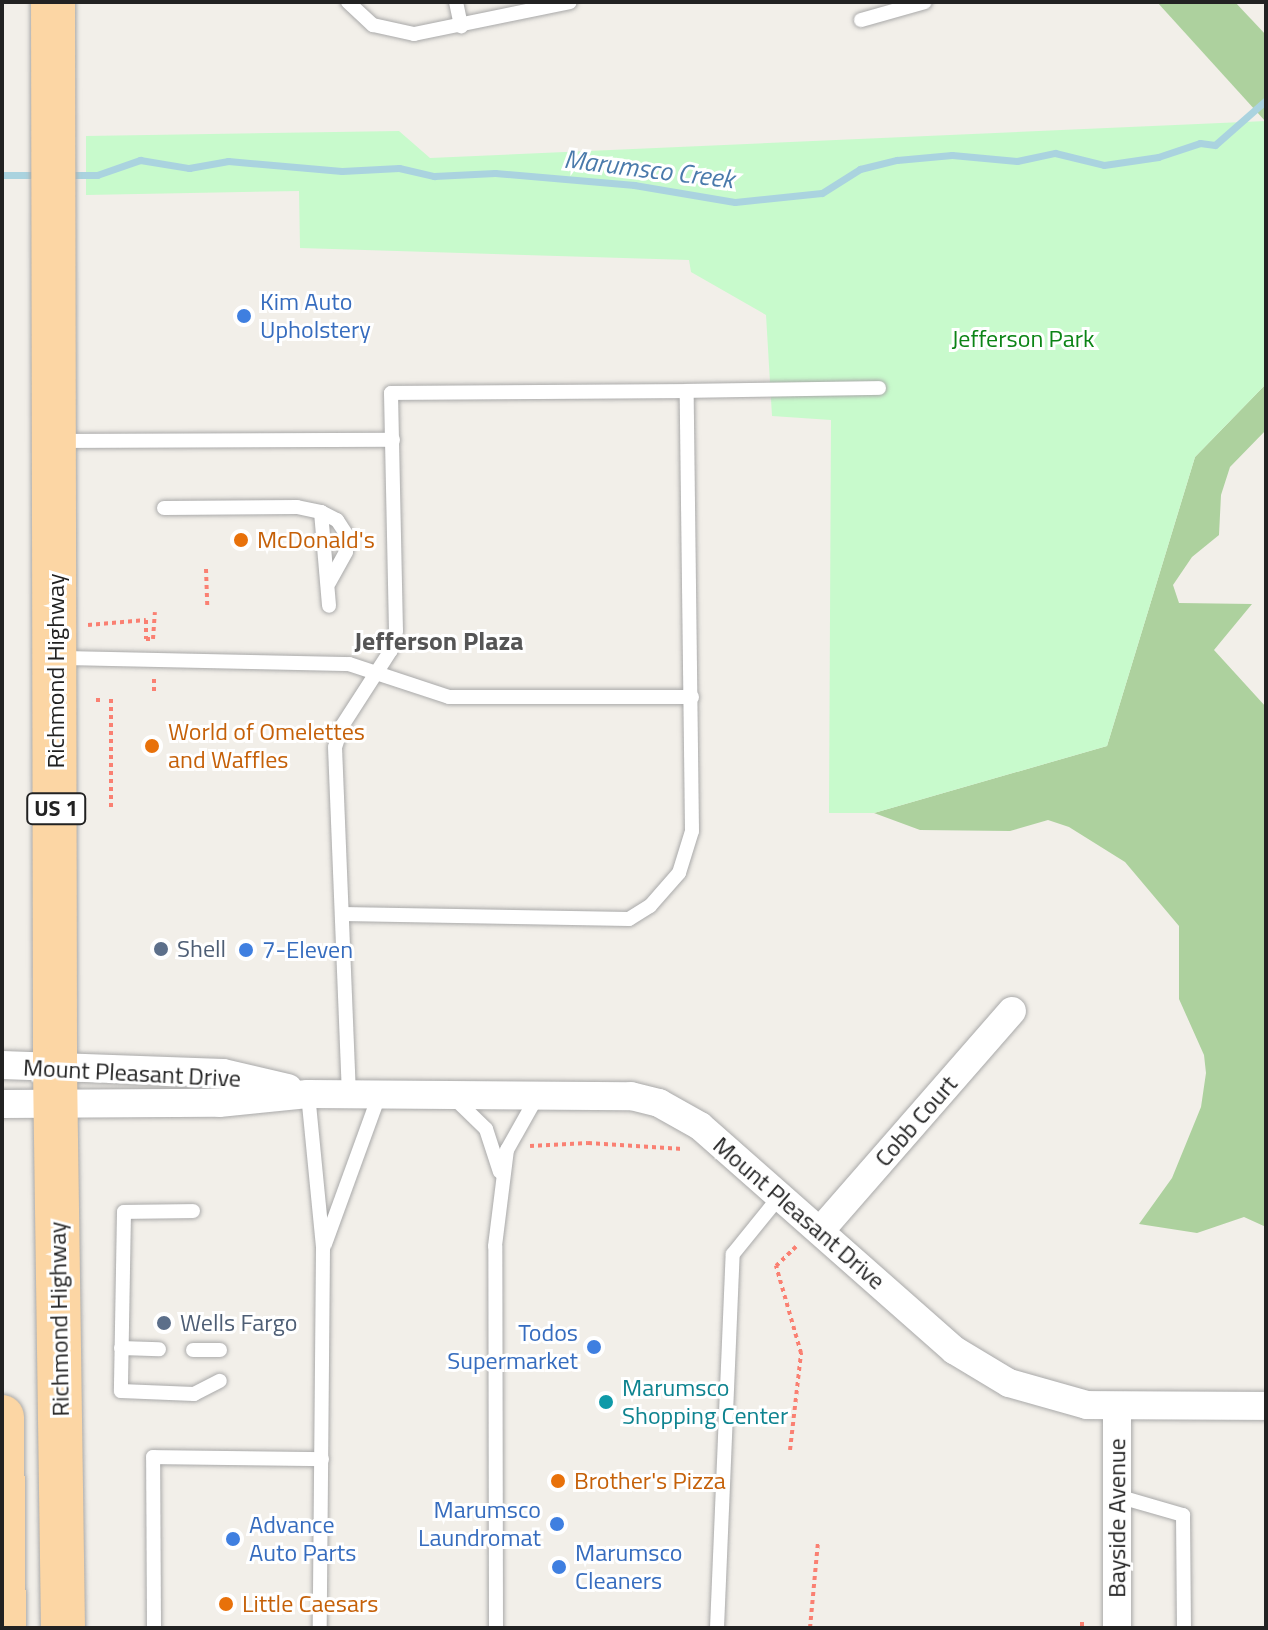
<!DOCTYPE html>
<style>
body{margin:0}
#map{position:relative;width:1268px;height:1630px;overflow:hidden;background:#f2efe9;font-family:"Titillium Web",sans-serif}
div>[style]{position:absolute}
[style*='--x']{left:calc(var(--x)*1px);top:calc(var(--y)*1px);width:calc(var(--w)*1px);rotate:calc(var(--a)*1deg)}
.forest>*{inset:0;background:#add19e}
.park>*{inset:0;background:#c8facc}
.stream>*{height:7px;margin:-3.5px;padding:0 3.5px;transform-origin:3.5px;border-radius:3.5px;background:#aad3df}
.path>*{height:4px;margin-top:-2px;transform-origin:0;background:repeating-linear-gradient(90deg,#fa8072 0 4px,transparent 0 8px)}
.roads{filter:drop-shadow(0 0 2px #a9a9a9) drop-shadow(0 0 2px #a9a9a9)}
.lane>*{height:14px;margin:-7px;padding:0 7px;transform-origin:7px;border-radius:7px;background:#fff}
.street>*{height:28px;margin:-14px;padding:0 14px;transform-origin:14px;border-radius:14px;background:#fff}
.primary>*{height:44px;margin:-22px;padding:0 22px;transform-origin:22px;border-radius:22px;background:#fcd6a4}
.dots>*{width:22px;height:22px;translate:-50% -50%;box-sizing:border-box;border:4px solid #fff;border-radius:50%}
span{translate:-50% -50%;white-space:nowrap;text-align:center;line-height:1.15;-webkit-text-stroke:6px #fff;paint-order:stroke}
.shield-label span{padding:2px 6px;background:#fff;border:2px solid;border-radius:6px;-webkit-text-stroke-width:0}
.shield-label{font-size:22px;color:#222;font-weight:700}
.shop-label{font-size:24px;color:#366cbe}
.left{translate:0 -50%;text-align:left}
.right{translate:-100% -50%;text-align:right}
.park-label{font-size:24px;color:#0c8416}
.food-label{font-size:24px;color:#c56008}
.street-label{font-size:24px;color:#222}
.service-label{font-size:24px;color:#4e5e75}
.culture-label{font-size:24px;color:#0d838f}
.water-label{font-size:26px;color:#4a7aab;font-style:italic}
.neighbourhood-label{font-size:26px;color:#555;font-weight:700}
.frame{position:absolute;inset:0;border:4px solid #222;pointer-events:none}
</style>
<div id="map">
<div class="forest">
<div style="clip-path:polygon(1157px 2px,1235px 2px,1266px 35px,1266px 122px)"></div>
<div style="clip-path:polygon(1266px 384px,1266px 430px,1230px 467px,1221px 495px,1219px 535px,1192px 557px,1173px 585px,1179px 603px,1252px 604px,1214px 650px,1266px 707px,1266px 1227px,1244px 1217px,1197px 1233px,1139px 1224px,1172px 1178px,1201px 1107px,1206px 1073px,1204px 1055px,1179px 999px,1179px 926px,1125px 862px,1069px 827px,1048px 820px,1010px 831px,920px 830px,874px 813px,1107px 746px,1195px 457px)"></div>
</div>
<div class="park">
<div style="clip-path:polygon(1266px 121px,1266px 384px,1195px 457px,1107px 746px,874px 813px,829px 813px,831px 420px,772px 416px,766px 315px,691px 272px,689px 260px,300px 248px,299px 191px,86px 195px,86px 136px,399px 131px,430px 158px)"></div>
</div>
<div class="stream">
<div style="--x:2;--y:175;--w:38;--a:0"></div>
<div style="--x:68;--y:175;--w:29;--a:0"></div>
<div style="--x:97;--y:175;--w:46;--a:-19.2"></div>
<div style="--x:140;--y:160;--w:50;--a:9.3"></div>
<div style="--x:189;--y:168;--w:40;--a:-10"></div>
<div style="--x:228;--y:161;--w:114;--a:5"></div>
<div style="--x:342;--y:171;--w:57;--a:-3"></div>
<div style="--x:399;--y:168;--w:36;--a:13"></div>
<div style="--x:434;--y:176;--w:61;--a:-2.8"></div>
<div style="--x:495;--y:173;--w:140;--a:4.9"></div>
<div style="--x:634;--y:185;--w:102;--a:9.6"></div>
<div style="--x:735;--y:202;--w:87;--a:-5.9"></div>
<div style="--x:822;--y:193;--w:45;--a:-32.3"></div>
<div style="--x:860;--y:169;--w:38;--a:-14"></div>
<div style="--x:897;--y:160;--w:55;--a:-5.2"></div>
<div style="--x:952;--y:155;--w:65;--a:5.3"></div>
<div style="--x:1017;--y:161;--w:39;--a:-12"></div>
<div style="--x:1055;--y:153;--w:50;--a:13.8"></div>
<div style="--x:1104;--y:165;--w:55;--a:-8.4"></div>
<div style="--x:1158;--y:157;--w:44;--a:-18.4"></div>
<div style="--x:1200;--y:143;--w:15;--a:8"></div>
<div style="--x:1215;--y:145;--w:68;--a:-41.4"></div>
</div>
<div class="path">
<div style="--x:206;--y:569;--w:36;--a:88"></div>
<div style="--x:88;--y:625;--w:58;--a:-4.9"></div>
<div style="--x:146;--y:620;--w:19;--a:90"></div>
<div style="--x:146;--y:639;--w:7;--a:0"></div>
<div style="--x:153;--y:639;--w:27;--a:-86"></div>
<div style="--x:154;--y:691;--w:14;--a:-90"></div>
<div style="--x:111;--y:699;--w:109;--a:90"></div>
<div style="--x:96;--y:700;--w:4;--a:0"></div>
<div style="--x:530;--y:1146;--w:58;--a:-3"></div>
<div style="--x:588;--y:1143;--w:95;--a:3.6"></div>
<div style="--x:790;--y:1450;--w:98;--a:-83.5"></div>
<div style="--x:801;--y:1353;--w:91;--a:-106"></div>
<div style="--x:776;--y:1266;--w:28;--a:-44"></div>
<div style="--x:1080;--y:1624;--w:4;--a:0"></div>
<div style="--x:810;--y:1628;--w:86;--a:-84.7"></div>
</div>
<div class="roads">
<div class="lane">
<div style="--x:348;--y:2;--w:34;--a:43"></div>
<div style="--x:373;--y:25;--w:42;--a:12.4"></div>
<div style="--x:414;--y:34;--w:159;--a:-11.6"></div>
<div style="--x:456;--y:2;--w:25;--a:78"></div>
<div style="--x:861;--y:20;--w:66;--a:-15.7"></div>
<div style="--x:687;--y:391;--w:192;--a:-0.9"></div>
<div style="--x:57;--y:441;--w:336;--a:-0.2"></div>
<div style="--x:164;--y:508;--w:133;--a:-0.4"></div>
<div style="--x:297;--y:507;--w:25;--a:12"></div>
<div style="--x:321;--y:512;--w:18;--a:27"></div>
<div style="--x:337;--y:520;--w:20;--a:57"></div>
<div style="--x:348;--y:537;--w:15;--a:98"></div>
<div style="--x:346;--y:552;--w:35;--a:119"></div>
<div style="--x:321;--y:512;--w:94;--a:85.1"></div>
<div style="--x:60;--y:658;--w:289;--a:1.2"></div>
<div style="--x:349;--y:664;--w:105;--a:18.3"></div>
<div style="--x:449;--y:697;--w:243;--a:0"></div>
<div style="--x:342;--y:914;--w:287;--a:1"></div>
<div style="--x:629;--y:919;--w:25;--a:-32"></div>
<div style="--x:650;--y:906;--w:44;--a:-48.7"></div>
<div style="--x:679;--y:873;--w:44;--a:-72.8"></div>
<div style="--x:692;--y:831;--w:440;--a:-90.7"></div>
<div style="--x:687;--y:391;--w:296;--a:179.6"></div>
<div style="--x:391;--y:393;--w:238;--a:88.8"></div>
<div style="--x:396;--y:631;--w:20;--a:105"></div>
<div style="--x:391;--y:650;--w:90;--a:122.8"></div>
<div style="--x:342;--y:726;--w:22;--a:108"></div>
<div style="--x:335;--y:747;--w:347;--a:87.7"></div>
<div style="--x:308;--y:1094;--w:155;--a:84.4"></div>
<div style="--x:323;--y:1248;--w:380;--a:90.5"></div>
<div style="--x:453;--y:1097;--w:46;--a:44.1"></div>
<div style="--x:486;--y:1129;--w:45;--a:72"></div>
<div style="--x:193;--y:1211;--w:69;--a:179.2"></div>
<div style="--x:124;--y:1212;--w:179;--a:91"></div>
<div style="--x:121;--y:1391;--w:73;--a:2.4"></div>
<div style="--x:194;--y:1394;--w:29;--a:-27"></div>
<div style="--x:325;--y:1244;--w:161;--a:-70"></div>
<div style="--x:121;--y:1348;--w:38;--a:2"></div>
<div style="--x:193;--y:1350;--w:27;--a:0"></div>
<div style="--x:1117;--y:1496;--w:69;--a:16.1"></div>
<div style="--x:1183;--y:1515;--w:113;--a:89.5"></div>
<div style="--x:154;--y:1628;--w:171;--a:-90.3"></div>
<div style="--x:153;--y:1457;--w:169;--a:0.7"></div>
<div style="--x:496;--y:1628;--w:382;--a:-90.1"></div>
<div style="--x:495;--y:1246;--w:97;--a:-82.9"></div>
<div style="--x:507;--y:1150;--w:63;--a:-60.6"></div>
<div style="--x:717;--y:1628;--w:374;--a:-87.6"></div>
<div style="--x:733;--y:1254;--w:75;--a:-51"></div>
</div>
<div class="street">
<div style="--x:2;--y:1065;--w:221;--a:2.1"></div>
<div style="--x:223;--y:1073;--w:67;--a:13"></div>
<div style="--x:2;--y:1104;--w:217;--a:-0.3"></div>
<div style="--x:219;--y:1103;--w:89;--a:-5.8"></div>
<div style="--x:308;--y:1094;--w:323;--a:0.4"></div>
<div style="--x:631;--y:1096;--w:29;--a:14"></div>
<div style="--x:659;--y:1103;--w:47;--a:29.3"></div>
<div style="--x:700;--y:1126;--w:339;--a:41.4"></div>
<div style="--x:954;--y:1350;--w:64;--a:31"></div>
<div style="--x:1009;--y:1383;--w:81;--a:15.8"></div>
<div style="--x:1087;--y:1405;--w:179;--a:0.3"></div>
<div style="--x:820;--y:1231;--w:292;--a:-48.9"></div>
<div style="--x:1117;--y:1408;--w:220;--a:90"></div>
</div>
<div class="primary">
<div style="--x:53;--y:2;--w:1067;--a:89.89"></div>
<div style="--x:55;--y:1069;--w:559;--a:89.18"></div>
<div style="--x:2;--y:1417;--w:211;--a:89.5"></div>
</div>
</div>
<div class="dots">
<div style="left:244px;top:316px;background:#3f7fe0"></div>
<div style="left:241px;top:540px;background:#e8710a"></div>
<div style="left:152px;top:746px;background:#e8710a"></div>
<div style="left:161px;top:949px;background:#5c6f8a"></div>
<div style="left:246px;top:950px;background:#3f7fe0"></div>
<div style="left:164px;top:1323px;background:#5c6f8a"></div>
<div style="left:594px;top:1347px;background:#3f7fe0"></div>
<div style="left:606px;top:1402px;background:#0f9aa8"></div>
<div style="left:558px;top:1481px;background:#e8710a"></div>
<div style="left:557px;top:1524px;background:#3f7fe0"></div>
<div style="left:233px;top:1539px;background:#3f7fe0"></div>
<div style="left:559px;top:1567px;background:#3f7fe0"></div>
<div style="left:226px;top:1604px;background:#e8710a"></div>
</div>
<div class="shield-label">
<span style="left:56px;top:809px">US 1</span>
</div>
<div class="shop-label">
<span class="left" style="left:260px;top:316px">Kim Auto<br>Upholstery</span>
<span class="left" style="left:262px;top:950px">7-Eleven</span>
<span class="right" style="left:578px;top:1347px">Todos<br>Supermarket</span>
<span class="right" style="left:541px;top:1524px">Marumsco<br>Laundromat</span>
<span class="left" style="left:249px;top:1539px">Advance<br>Auto Parts</span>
<span class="left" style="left:575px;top:1567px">Marumsco<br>Cleaners</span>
</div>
<div class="park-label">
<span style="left:1023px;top:339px">Jefferson Park</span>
</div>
<div class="food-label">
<span class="left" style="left:257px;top:540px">McDonald's</span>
<span class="left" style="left:168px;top:746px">World of Omelettes<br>and Waffles</span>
<span class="left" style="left:574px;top:1481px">Brother's Pizza</span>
<span class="left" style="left:242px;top:1604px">Little Caesars</span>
</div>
<div class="street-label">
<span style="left:56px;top:671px;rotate:-90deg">Richmond Highway</span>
<span style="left:132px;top:1073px;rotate:3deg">Mount Pleasant Drive</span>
<span style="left:916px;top:1121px;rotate:-49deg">Cobb Court</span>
<span style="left:799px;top:1213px;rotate:41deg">Mount Pleasant Drive</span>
<span style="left:59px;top:1319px;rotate:-91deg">Richmond Highway</span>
<span style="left:1117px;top:1518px;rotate:-90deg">Bayside Avenue</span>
</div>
<div class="service-label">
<span class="left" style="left:177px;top:949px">Shell</span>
<span class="left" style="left:180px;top:1323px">Wells Fargo</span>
</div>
<div class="culture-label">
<span class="left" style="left:622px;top:1402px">Marumsco<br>Shopping Center</span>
</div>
<div class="water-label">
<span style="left:649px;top:169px;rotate:7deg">Marumsco Creek</span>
</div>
<div class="neighbourhood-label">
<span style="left:439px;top:641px">Jefferson Plaza</span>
</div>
<div class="frame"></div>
</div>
